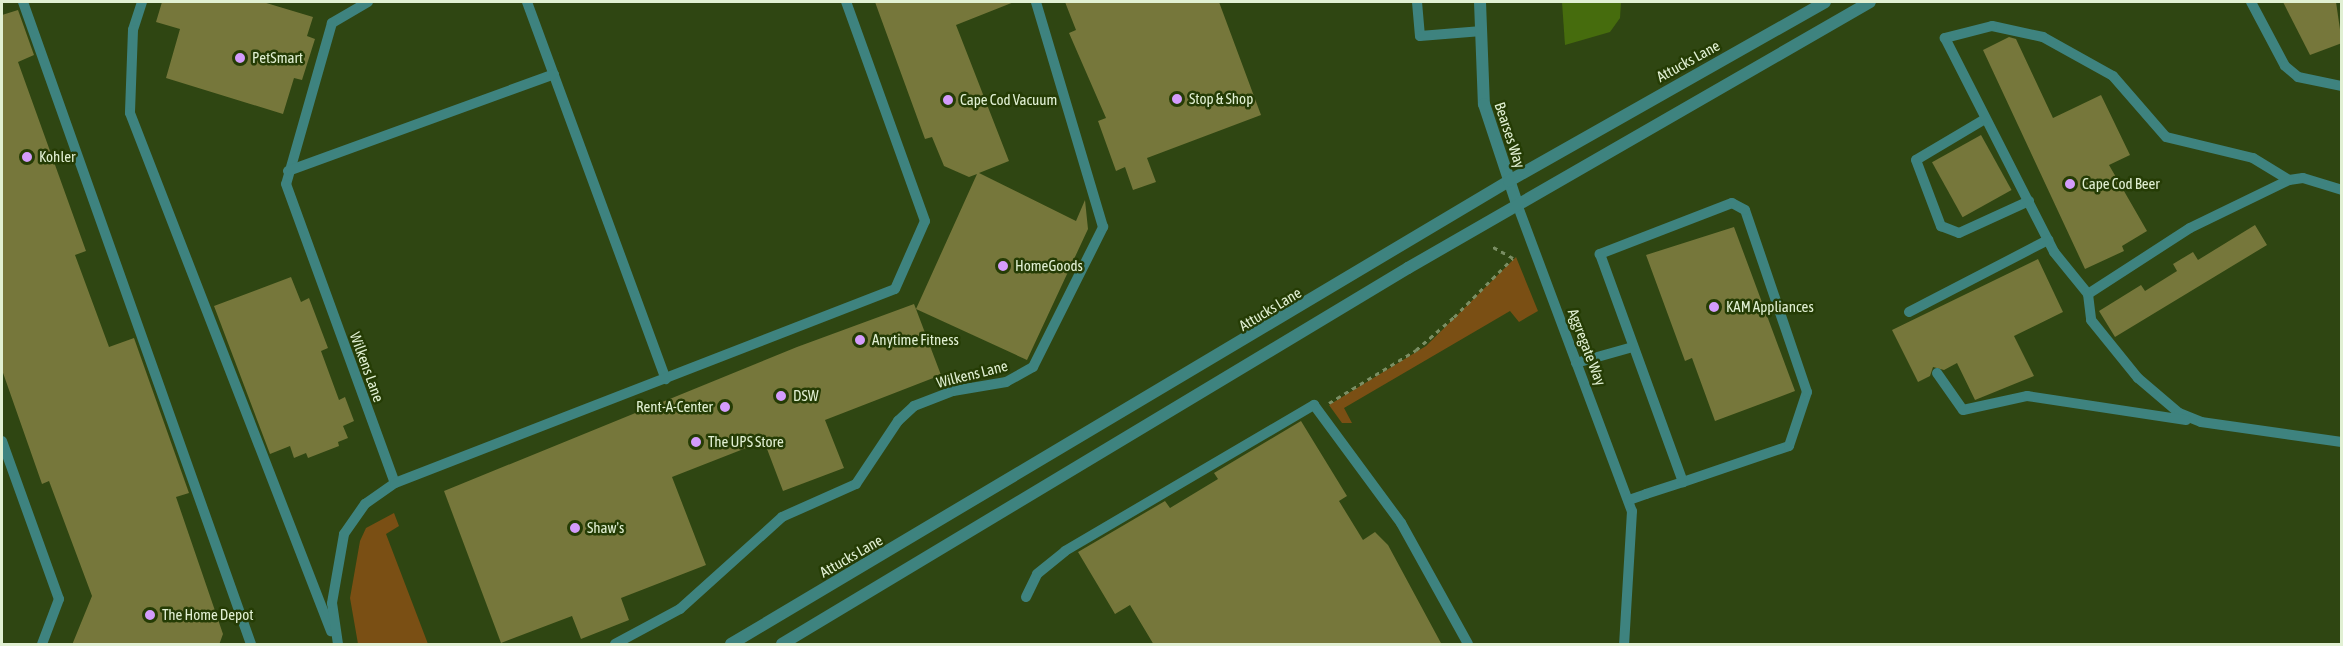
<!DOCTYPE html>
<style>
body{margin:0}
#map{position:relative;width:2343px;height:646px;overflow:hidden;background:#2f4612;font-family:"Asap Condensed",sans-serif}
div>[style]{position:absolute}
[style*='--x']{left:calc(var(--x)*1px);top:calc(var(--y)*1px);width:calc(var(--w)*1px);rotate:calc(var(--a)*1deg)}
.green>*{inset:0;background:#7a4f14}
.water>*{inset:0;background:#466c0d}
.building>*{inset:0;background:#76773b;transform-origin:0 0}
.path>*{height:3px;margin-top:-1.5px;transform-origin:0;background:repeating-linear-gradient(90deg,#7a8e63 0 4.5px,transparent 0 9px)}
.service>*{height:10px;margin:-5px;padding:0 5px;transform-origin:5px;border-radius:5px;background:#3e837f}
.minor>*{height:12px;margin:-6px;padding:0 6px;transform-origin:6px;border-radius:6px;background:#3e837f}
.dots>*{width:16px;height:16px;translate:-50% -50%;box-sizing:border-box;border:3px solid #253c05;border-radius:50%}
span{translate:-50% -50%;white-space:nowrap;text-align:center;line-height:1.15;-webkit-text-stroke:5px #253c05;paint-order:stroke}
.poi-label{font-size:15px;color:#e1f0d3}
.left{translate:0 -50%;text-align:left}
.right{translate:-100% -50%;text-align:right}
.street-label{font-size:15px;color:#e1f0d3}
.frame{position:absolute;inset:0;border:3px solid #e1f0d3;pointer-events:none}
</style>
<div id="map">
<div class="green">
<div style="clip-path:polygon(1516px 257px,1538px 311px,1519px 322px,1510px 311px,1344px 408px,1352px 423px,1342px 423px,1329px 405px,1426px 346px)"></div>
<div style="clip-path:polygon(394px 513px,399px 526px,386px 534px,428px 644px,358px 644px,350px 598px,360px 541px,366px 528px)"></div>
</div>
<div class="water">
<div style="clip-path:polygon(1562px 2px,1621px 2px,1620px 18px,1610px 32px,1565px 45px)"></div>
</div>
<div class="building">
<div style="clip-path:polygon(162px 2px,263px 2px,313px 17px,307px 36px,315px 39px,302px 80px,294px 78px,283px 114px,166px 78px,180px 29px,156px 22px)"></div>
<div style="clip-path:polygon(875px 2px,1014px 2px,956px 25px,1009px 161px,979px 173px,1076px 221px,1085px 200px,1088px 229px,1027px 360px,916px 309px,941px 375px,825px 420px,844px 468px,783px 491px,764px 441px,672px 477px,706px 565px,621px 598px,629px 620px,581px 639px,572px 616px,501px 643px,444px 491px,797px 347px,914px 304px,916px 309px,977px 174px,969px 177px,944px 166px,932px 137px,925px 139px)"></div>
<div style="clip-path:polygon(1065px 2px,1219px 2px,1261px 115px,1147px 158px,1156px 182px,1133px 190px,1125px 167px,1116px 171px,1098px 121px,1106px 118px,1069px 33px,1076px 30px)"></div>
<div style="clip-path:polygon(2283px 2px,2336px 2px,2342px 43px,2310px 55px)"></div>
<div style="clip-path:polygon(18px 10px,34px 55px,18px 62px,86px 251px,75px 255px,109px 347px,134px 338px,189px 493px,176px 497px,223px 634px,219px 645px,72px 645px,92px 596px,49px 481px,42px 484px,2px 370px,2px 15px)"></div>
<div style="clip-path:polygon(2009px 37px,2016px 39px,2053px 118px,2101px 95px,2130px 155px,2109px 165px,2147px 231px,2122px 246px,2124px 251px,2085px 269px,1983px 50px)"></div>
<div style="left:1981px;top:135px;width:63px;height:56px;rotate:61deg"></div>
<div style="clip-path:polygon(2255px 225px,2267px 245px,2115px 337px,2099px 311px,2141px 285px,2145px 291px,2177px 271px,2173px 264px,2193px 252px,2198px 260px)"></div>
<div style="clip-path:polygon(1734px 227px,1795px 391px,1715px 421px,1692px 358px,1685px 361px,1646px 255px)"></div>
<div style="clip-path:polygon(2038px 259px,2063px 312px,2014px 336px,2034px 376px,1975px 400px,1957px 363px,1944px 370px,1933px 367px,1930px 376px,1918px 382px,1892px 330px)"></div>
<div style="clip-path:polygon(291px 277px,301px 302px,309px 298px,328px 348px,321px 351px,339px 400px,345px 397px,354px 421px,343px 426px,348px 438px,338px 442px,339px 446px,308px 458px,306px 453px,294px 458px,290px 446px,270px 454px,214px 306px)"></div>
<div style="clip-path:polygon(1301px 421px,1347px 496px,1339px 501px,1363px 540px,1375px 532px,1388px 545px,1442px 645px,1154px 645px,1130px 605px,1115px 614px,1078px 552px,1165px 501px,1170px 508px,1218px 479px,1214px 473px)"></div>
</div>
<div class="path">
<div style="--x:1329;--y:403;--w:102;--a:-31.3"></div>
<div style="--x:1416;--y:350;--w:50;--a:-41"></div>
<div style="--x:1454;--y:317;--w:83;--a:-45"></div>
<div style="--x:1513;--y:258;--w:25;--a:-151"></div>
</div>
<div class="service">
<div style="--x:23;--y:2;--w:681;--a:70.45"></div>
<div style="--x:142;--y:2;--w:29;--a:108"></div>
<div style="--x:133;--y:30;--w:83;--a:92.1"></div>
<div style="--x:130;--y:113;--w:556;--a:68.79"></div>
<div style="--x:368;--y:2;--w:42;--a:149.7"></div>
<div style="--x:332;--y:23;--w:167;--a:105.9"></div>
<div style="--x:286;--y:184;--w:318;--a:70"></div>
<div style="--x:527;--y:2;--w:402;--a:69.8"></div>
<div style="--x:1417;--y:2;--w:34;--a:85"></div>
<div style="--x:1420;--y:36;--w:62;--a:-4.6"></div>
<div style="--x:2251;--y:2;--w:72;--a:62"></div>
<div style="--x:2285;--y:66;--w:17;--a:40"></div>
<div style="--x:2298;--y:77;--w:45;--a:11.6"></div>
<div style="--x:1985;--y:119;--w:80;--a:149.3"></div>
<div style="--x:1916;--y:160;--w:71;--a:69.3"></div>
<div style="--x:1941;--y:226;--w:19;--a:21"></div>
<div style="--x:1959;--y:233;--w:77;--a:-24.6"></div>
<div style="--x:288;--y:171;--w:283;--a:-20"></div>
<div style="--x:2289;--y:180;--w:14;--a:-8"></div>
<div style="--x:2303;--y:178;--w:41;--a:17.1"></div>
<div style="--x:1517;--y:204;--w:328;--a:69.5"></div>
<div style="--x:1632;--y:511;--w:133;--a:93.4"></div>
<div style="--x:2088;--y:294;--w:121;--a:-32.9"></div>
<div style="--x:2190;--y:228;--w:110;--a:-25.9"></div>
<div style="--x:2289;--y:180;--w:42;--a:-148.6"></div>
<div style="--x:2253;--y:158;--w:89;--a:-166.4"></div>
<div style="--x:2166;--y:137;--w:81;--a:-131"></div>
<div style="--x:2113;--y:76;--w:80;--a:-150.9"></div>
<div style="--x:2043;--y:37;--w:52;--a:-167.8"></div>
<div style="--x:1992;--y:26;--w:49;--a:165.7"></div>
<div style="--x:1945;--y:38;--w:240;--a:63"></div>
<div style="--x:2054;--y:252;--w:54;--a:51"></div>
<div style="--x:2088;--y:294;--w:26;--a:83"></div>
<div style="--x:2091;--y:320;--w:75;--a:51"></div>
<div style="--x:2138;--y:378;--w:54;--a:40.5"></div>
<div style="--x:2179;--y:413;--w:24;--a:22"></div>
<div style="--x:2201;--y:422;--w:142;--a:8.1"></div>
<div style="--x:1909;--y:312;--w:157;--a:-27.4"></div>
<div style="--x:1576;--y:363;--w:59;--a:-15.7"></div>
<div style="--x:1937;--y:373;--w:45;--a:54.9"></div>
<div style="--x:1963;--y:410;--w:66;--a:-12.3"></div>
<div style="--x:2027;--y:396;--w:161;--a:8.6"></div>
<div style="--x:2;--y:441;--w:168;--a:70.2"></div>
<div style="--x:59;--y:599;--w:48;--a:110.7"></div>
<div style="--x:1629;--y:500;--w:18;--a:-19"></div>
<div style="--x:1646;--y:494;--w:39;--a:-18"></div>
<div style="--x:1683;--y:482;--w:112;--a:-18.8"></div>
<div style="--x:1789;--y:446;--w:57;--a:-71.6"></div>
<div style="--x:1807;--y:392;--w:192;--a:-108.8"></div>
<div style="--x:1745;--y:210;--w:15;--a:-152"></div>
<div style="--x:1732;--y:203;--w:142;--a:158.9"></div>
<div style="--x:1600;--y:254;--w:243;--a:70"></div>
<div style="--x:1026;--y:597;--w:25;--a:-64"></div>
<div style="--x:1037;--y:574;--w:36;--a:-39"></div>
<div style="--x:1065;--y:551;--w:289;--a:-30.4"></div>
<div style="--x:1314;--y:405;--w:147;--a:53.6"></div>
<div style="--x:1401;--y:523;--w:138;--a:61"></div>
<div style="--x:338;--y:644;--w:41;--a:-98.3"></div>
<div style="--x:332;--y:603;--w:70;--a:-80.1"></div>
<div style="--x:344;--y:534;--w:37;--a:-55"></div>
<div style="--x:365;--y:504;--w:37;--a:-35"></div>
<div style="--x:395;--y:483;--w:536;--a:-21.21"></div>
<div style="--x:895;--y:289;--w:74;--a:-66.2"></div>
<div style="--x:925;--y:221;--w:233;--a:-109.8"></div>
<div style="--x:615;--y:644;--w:74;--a:-28.3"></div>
<div style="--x:680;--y:609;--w:137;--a:-42"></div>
<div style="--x:782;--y:517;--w:81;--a:-24"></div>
<div style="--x:856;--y:484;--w:76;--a:-56.3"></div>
<div style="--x:898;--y:421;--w:22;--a:-43"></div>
<div style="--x:914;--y:406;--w:42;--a:-21"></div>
<div style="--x:953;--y:391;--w:54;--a:-9.6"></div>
<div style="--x:1006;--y:382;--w:31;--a:-29"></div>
<div style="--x:1033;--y:367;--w:157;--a:-63.4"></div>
<div style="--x:1103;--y:227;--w:235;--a:-106.6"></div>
</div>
<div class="minor">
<div style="--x:1480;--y:2;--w:102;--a:87.8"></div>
<div style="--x:1484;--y:104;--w:105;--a:71.7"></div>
<div style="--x:731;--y:644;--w:905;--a:-30.76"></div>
<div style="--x:1509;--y:181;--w:363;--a:-29.5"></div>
<div style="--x:782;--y:644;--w:730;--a:-30.99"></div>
<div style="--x:1408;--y:268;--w:533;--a:-29.93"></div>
</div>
<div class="dots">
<div style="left:240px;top:58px;background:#d49cfc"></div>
<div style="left:1177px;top:99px;background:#d49cfc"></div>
<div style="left:948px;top:100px;background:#d49cfc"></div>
<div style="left:27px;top:157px;background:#d49cfc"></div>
<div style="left:2070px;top:184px;background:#d49cfc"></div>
<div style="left:1003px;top:266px;background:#d49cfc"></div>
<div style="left:1714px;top:307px;background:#d49cfc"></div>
<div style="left:860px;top:340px;background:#d49cfc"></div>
<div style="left:781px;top:396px;background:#d49cfc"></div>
<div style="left:725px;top:407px;background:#d49cfc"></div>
<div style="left:696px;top:442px;background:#d49cfc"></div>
<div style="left:575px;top:528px;background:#d49cfc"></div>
<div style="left:150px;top:615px;background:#d49cfc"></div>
</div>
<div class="poi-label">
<span class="left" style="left:252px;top:58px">PetSmart</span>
<span class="left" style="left:1189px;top:99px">Stop &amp; Shop</span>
<span class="left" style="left:960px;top:100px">Cape Cod Vacuum</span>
<span class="left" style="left:39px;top:157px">Kohler</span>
<span class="left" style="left:2082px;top:184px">Cape Cod Beer</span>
<span class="left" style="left:1015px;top:266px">HomeGoods</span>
<span class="left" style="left:1726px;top:307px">KAM Appliances</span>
<span class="left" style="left:872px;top:340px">Anytime Fitness</span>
<span class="left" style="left:793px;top:396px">DSW</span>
<span class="right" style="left:713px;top:407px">Rent-A-Center</span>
<span class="left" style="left:708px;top:442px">The UPS Store</span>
<span class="left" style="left:587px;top:528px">Shaw's</span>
<span class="left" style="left:162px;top:615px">The Home Depot</span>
</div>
<div class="street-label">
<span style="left:1688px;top:61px;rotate:-29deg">Attucks Lane</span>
<span style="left:1510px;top:135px;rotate:72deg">Bearses Way</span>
<span style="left:1270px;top:309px;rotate:-31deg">Attucks Lane</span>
<span style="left:1587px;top:347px;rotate:69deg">Aggregate Way</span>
<span style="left:367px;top:367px;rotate:70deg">Wilkens Lane</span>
<span style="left:972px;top:374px;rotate:-14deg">Wilkens Lane</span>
<span style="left:851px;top:556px;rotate:-30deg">Attucks Lane</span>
</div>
<div class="frame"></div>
</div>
